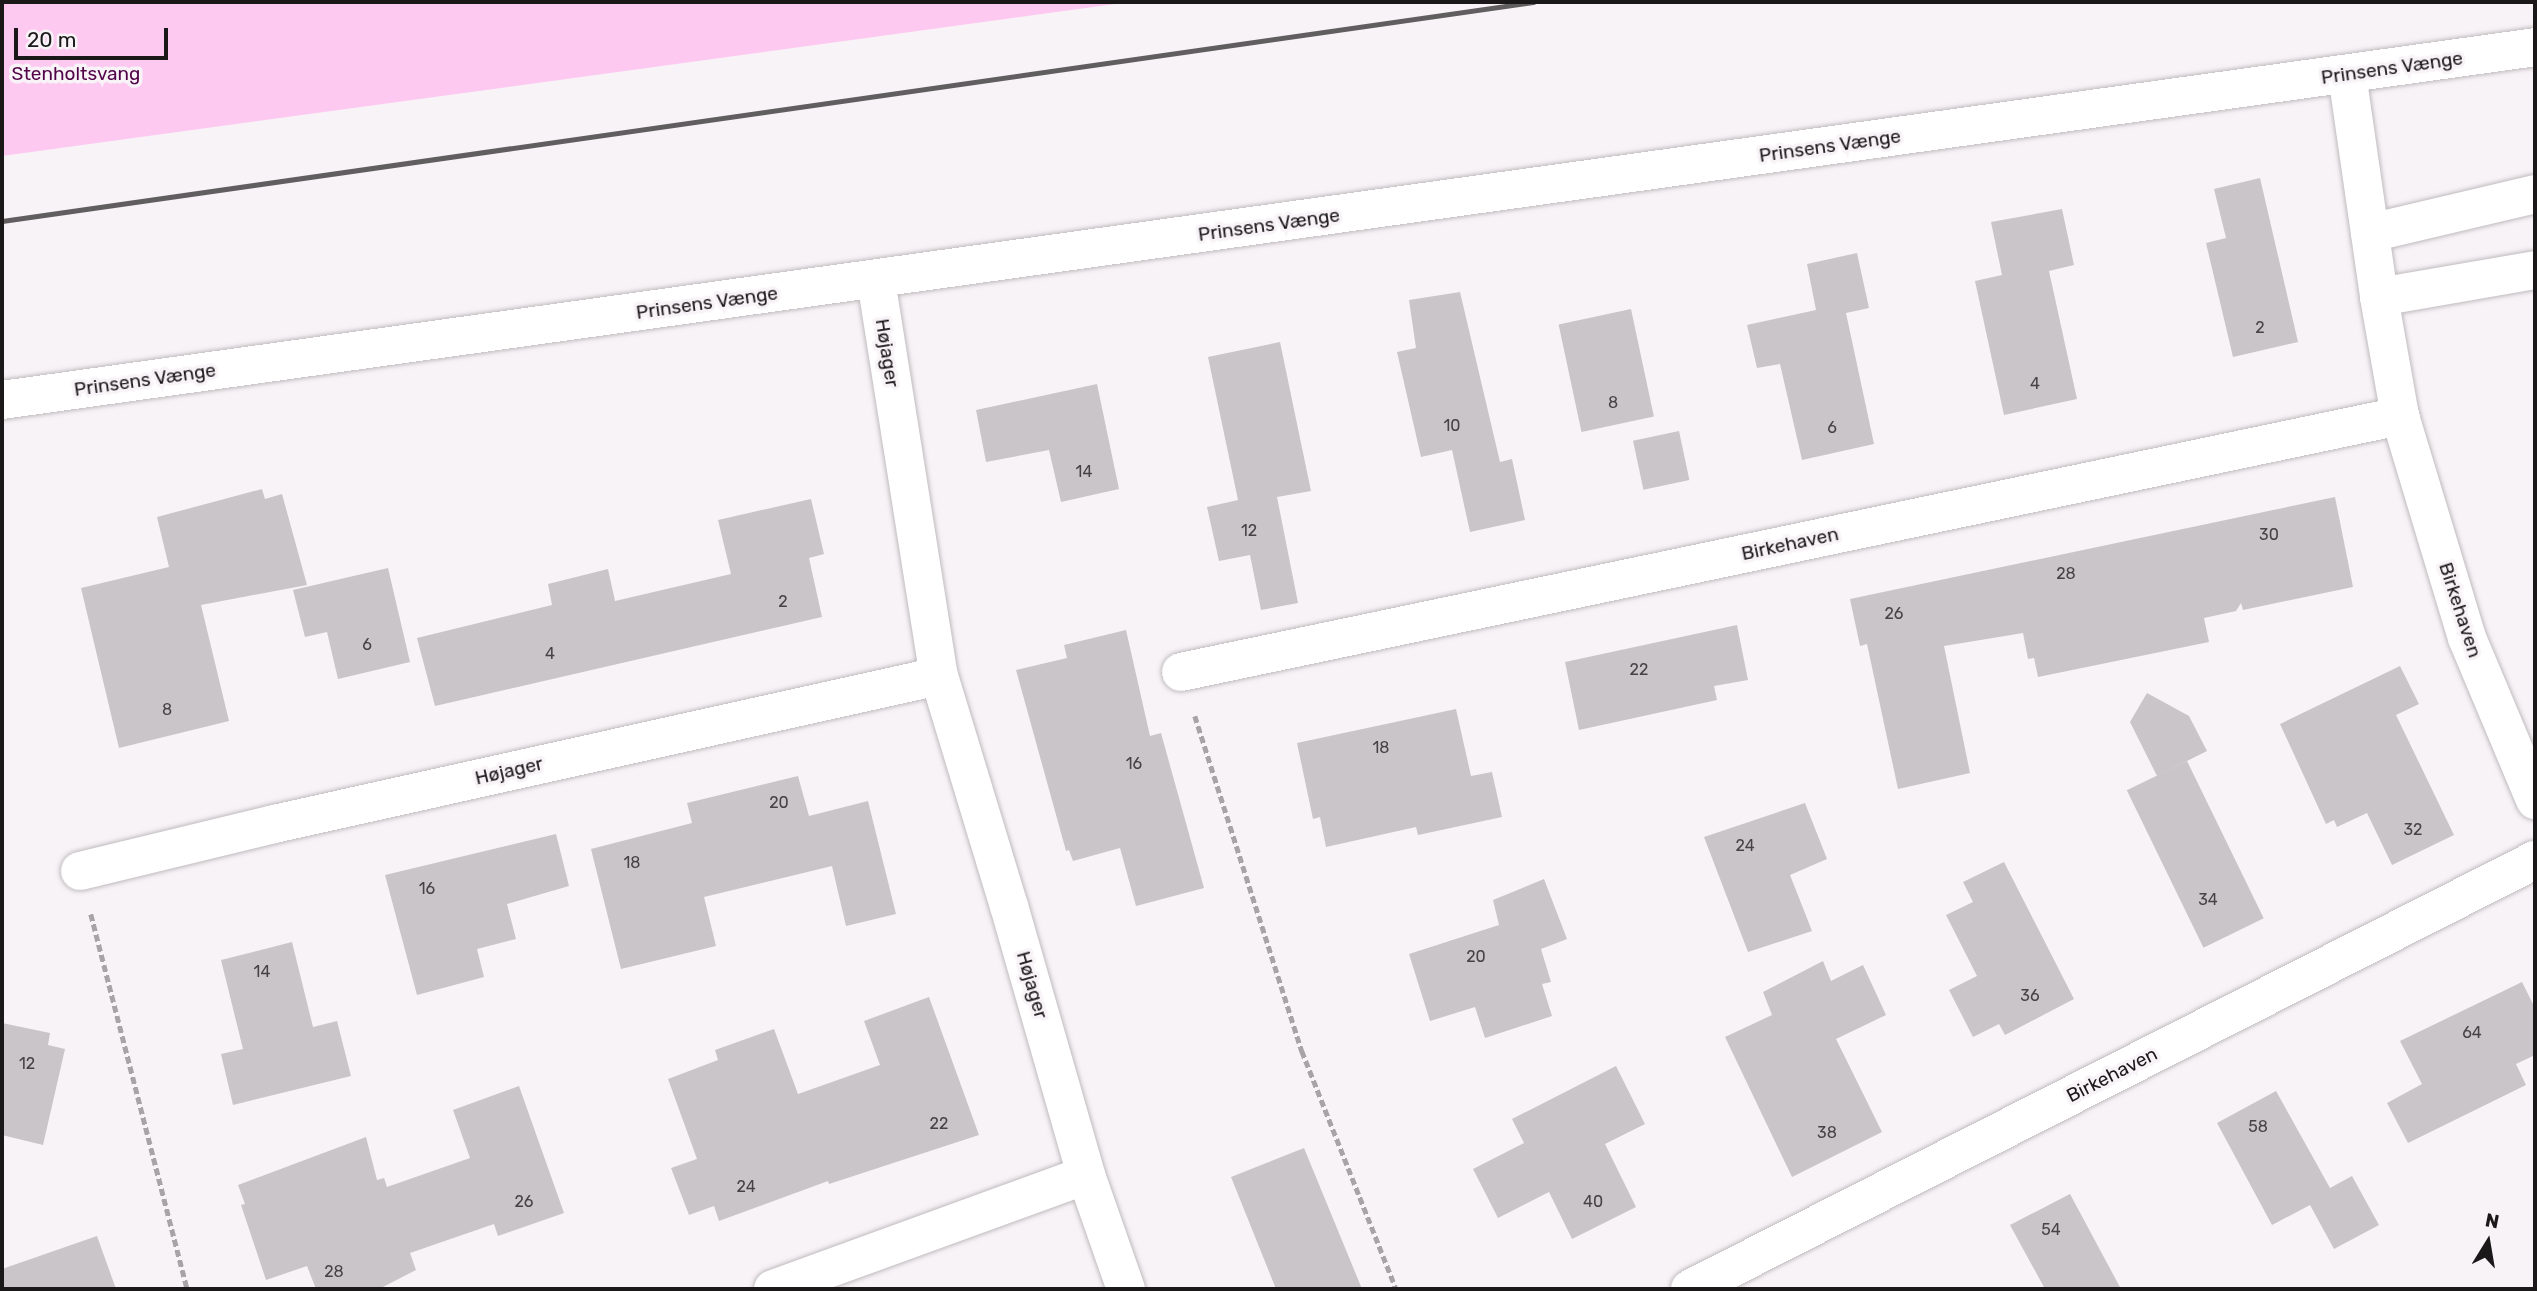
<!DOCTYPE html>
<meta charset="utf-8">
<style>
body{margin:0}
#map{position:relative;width:2537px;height:1291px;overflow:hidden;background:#f8f3f7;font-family:Rubik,sans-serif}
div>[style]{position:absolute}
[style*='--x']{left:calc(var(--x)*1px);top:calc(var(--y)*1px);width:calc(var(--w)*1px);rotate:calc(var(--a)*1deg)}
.green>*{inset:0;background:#fdc9f1}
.building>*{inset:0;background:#cac5c9;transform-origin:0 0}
.path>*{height:4.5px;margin-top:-2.25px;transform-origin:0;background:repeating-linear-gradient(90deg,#a7a3a6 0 7px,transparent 0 10.5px)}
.roads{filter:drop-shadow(0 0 2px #c0bbbe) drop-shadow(0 0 2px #c0bbbe)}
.minor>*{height:38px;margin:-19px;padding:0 19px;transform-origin:19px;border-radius:19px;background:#fff}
.rail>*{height:5px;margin:-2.5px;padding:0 2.5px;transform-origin:2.5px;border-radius:2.5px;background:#615e60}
span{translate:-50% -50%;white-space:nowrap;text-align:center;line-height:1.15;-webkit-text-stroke:7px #f8f3f7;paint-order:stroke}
.number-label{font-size:16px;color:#464345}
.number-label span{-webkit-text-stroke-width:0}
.street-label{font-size:19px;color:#1a1819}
.park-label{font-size:19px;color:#510347}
.frame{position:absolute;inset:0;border:4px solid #1a1819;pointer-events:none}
.north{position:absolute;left:2453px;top:1207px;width:70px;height:70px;-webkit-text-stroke:5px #f8f3f7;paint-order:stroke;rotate:11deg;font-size:19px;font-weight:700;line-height:28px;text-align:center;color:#1a1819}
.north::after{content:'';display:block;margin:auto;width:24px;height:32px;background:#1a1819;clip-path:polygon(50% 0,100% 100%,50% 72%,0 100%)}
.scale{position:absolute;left:14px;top:28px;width:154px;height:32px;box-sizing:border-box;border:4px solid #1a1819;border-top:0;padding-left:9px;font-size:21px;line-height:24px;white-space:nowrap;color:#1a1819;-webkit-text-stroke:5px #f8f3f7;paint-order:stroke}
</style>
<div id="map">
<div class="green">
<div style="clip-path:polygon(2px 2px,1130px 2px,2px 156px)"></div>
</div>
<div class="building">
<div style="clip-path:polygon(2260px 178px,2298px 342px,2233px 357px,2206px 243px,2226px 238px,2214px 189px)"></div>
<div style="clip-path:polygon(2062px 209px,2074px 265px,2049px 271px,2077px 399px,2004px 415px,1975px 281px,2002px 275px,1991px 222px)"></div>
<div style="clip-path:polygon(1857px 253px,1869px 308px,1846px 313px,1874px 444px,1802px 460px,1780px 364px,1757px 368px,1747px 325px,1816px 310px,1807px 264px)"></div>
<div style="clip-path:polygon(1460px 292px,1500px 462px,1512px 459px,1525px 520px,1470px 532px,1452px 450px,1421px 457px,1397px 352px,1416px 348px,1409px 300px)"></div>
<div style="left:1631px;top:309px;width:110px;height:74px;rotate:78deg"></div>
<div style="clip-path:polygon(1280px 342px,1311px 491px,1277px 497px,1298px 603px,1261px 610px,1250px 555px,1219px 561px,1207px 507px,1238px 500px,1208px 357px)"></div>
<div style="clip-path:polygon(1097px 384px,1119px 489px,1061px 502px,1049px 450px,986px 462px,976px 410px)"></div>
<div style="left:1679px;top:431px;width:50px;height:47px;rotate:78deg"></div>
<div style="clip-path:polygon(262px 489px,265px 499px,282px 494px,307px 585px,201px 605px,229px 721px,119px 748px,81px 588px,169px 567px,157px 517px)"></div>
<div style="clip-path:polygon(2335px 497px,2353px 587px,2243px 610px,2241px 603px,2236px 611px,2204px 618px,2209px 642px,2038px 677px,2034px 658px,2028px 659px,2023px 633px,1944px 646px,1970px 773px,1898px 789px,1867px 644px,1860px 646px,1850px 599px)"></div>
<div style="clip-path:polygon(811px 499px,824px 554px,809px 558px,822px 617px,435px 706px,417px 638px,552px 605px,548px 584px,608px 569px,615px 601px,731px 574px,718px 520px)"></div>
<div style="clip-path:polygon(388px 568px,410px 662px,338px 679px,327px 632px,305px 637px,293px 590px)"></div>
<div style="clip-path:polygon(1737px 625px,1748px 680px,1714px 686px,1717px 700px,1579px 730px,1565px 662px)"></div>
<div style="clip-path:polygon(1126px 630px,1150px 736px,1161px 733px,1204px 888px,1136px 906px,1120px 848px,1073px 861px,1069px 850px,1066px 851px,1016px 670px,1067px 658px,1064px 645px)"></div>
<div style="clip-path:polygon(2400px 666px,2419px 704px,2396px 715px,2454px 835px,2392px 865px,2367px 813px,2337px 827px,2334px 820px,2326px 824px,2280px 724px)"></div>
<div style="clip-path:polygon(2147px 693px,2189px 716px,2207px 751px,2157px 776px,2130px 722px)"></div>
<div style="clip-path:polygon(1456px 709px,1471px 776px,1492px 772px,1502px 817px,1418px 835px,1416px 827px,1326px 847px,1320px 817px,1313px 819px,1297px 743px)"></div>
<div style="left:2187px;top:761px;width:175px;height:67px;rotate:64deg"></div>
<div style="clip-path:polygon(798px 776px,809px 816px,868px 801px,896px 914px,846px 926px,832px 866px,704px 897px,716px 946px,621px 969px,591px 849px,692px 823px,687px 803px)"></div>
<div style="clip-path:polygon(1805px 803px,1827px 859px,1790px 875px,1812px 931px,1748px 952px,1704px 837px)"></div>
<div style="clip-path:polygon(556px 834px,569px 886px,507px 904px,516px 939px,477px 949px,484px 977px,417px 995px,385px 875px)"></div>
<div style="clip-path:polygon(2004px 862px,2074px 999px,2005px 1035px,1999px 1024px,1973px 1037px,1949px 990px,1977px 976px,1946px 915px,1973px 902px,1963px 882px)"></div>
<div style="clip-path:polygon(1544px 879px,1567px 939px,1541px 949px,1551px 982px,1542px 984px,1552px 1016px,1485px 1038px,1475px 1007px,1430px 1021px,1409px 954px,1499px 925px,1493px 900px)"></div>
<div style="clip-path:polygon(292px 942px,313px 1027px,337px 1021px,351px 1076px,233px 1105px,221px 1054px,243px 1049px,221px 960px)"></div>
<div style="clip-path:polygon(1823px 961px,1831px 981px,1863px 965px,1886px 1015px,1836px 1039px,1882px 1132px,1792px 1177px,1725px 1037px,1772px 1015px,1763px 992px)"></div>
<div style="clip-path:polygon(2522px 982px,2535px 1008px,2535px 1055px,2516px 1064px,2526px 1085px,2408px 1143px,2387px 1103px,2422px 1084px,2400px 1041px)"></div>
<div style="clip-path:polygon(929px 997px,979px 1135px,829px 1184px,828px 1181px,719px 1221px,714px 1206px,689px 1215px,671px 1168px,697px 1159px,668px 1079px,718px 1060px,715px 1050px,774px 1029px,798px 1094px,880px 1065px,864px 1021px)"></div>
<div style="clip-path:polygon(2px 1023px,50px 1033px,48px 1045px,65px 1049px,43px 1145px,2px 1135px)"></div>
<div style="clip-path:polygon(1616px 1066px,1645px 1124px,1605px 1144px,1636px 1207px,1572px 1239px,1549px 1192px,1498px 1218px,1473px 1169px,1524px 1143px,1512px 1119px)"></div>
<div style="clip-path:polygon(519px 1086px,564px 1213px,498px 1236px,494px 1224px,410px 1253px,416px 1270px,379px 1289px,316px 1289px,307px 1266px,266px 1280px,241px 1205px,245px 1204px,238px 1185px,366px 1137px,377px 1180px,384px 1178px,387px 1187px,470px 1158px,453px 1110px)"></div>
<div style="clip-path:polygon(2276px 1091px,2330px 1188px,2352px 1176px,2379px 1225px,2334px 1249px,2310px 1205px,2272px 1225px,2217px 1123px)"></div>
<div style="clip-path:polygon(1304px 1148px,1362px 1289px,1276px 1289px,1231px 1177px)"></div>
<div style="clip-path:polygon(2070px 1194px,2121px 1289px,2045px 1289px,2010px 1225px)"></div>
<div style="clip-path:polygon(97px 1236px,116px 1289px,2px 1289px,2px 1269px)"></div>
</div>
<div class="path">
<div style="--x:1195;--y:716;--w:352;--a:72.3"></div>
<div style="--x:1302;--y:1051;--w:256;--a:68.4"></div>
<div style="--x:91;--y:914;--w:387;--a:75.6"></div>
</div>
<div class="roads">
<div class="minor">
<div style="--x:2347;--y:74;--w:225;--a:81.8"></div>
<div style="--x:2379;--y:297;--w:121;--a:80"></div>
<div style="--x:2400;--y:416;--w:232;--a:73.2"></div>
<div style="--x:2467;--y:638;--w:176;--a:67.2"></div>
<div style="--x:2370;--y:233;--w:170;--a:-13.3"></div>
<div style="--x:876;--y:280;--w:401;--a:81"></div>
<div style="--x:939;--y:676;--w:240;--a:73.1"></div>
<div style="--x:1009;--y:906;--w:280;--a:74"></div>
<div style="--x:1086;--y:1175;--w:121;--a:70.7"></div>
<div style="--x:2379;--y:297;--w:158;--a:-9.8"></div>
<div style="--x:2;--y:400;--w:2557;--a:-7.93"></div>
<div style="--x:1181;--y:672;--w:1246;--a:-11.86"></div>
<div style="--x:80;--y:871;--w:200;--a:-13.6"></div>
<div style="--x:274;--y:824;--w:681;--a:-12.55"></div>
<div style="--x:773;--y:1289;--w:333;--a:-20"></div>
<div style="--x:1690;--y:1289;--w:948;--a:-26.92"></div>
</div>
</div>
<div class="rail">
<div style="--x:2;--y:221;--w:1547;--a:-8.14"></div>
</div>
<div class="number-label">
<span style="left:2260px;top:328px">2</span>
<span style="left:2035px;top:384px">4</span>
<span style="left:1613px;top:403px">8</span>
<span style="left:1452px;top:426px">10</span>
<span style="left:1832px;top:428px">6</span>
<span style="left:1084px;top:472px">14</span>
<span style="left:1249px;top:531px">12</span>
<span style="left:2269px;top:535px">30</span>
<span style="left:2066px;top:574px">28</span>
<span style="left:783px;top:602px">2</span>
<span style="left:1894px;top:614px">26</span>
<span style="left:367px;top:645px">6</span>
<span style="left:550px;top:654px">4</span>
<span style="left:1639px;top:670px">22</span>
<span style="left:167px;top:710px">8</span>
<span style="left:1381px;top:748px">18</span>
<span style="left:1134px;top:764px">16</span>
<span style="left:779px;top:803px">20</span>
<span style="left:2413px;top:830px">32</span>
<span style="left:1745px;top:846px">24</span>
<span style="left:632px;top:863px">18</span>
<span style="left:427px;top:889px">16</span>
<span style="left:2208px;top:900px">34</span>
<span style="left:1476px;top:957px">20</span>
<span style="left:262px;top:972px">14</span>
<span style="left:2030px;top:996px">36</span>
<span style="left:2472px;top:1033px">64</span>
<span style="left:27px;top:1064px">12</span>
<span style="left:939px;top:1124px">22</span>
<span style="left:2258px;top:1127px">58</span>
<span style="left:1827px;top:1133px">38</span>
<span style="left:746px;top:1187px">24</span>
<span style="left:524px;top:1202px">26</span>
<span style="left:1593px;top:1202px">40</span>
<span style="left:2051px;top:1230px">54</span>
<span style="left:334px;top:1272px">28</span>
</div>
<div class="street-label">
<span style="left:2392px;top:68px;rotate:-8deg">Prinsens Vænge</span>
<span style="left:1830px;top:146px;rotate:-8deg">Prinsens Vænge</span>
<span style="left:1269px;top:225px;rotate:-8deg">Prinsens Vænge</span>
<span style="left:707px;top:303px;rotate:-8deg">Prinsens Vænge</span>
<span style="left:887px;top:353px;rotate:81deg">Højager</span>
<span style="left:145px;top:380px;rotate:-8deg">Prinsens Vænge</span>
<span style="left:1790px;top:544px;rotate:-12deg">Birkehaven</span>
<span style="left:2460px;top:610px;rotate:72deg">Birkehaven</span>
<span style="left:509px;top:771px;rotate:-13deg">Højager</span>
<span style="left:1032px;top:985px;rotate:74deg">Højager</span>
<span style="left:2112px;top:1075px;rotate:-27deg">Birkehaven</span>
</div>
<div class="park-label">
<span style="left:76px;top:74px">Stenholtsvang</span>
</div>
<div class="frame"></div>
<div class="north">N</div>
<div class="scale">20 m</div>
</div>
